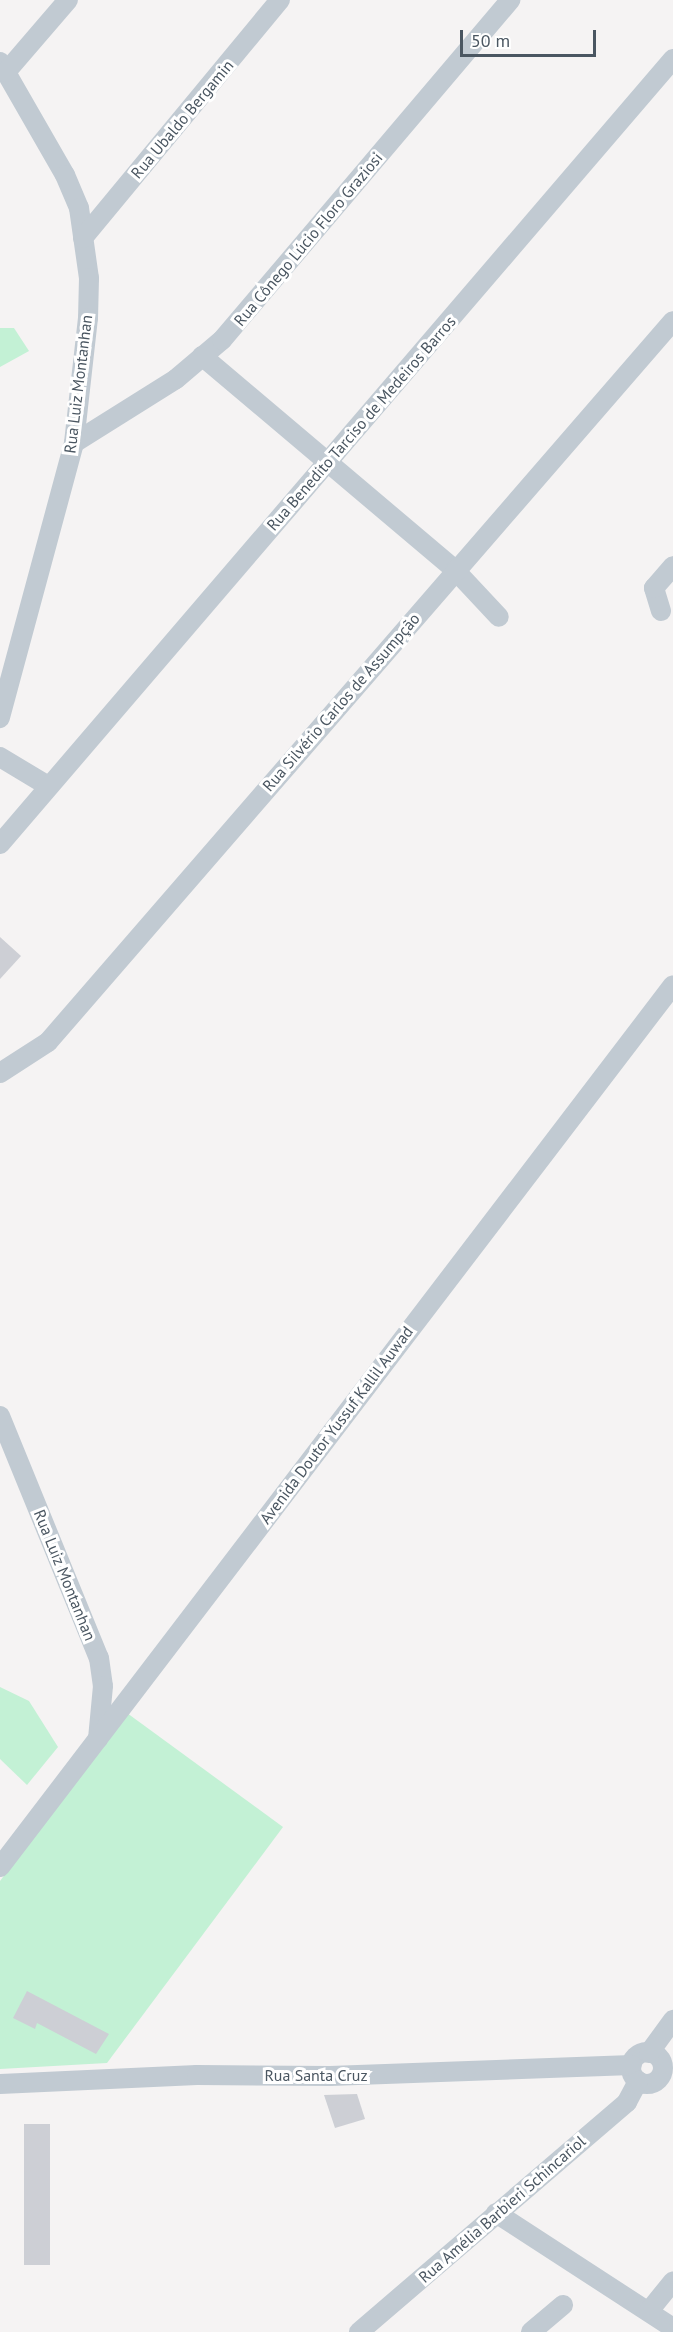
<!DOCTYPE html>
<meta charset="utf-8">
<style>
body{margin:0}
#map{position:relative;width:673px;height:2332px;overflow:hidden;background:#f5f3f3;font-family:"PT Sans",sans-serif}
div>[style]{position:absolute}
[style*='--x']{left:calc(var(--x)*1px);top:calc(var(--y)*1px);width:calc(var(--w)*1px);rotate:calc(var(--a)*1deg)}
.green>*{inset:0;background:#c3f1d5}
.building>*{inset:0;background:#cdcfd5;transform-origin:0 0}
.minor>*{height:20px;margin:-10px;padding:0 10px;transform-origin:10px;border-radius:10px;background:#c1cad2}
.minor>.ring{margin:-10px;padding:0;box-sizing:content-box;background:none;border:20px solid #c1cad2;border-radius:50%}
span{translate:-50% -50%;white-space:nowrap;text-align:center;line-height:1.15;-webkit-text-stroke:6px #fff;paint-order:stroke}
.street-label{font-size:16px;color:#4a5661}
.scale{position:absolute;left:460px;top:30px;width:136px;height:27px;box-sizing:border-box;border:3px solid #4a5661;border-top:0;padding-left:8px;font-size:18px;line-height:21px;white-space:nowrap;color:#4a5661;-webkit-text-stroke:4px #fff;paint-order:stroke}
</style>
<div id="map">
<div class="green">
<div style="clip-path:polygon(0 328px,14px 328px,29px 351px,0 367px)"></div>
<div style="clip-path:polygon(0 1687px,29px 1701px,58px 1747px,27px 1785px,0 1759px)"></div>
<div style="clip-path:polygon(127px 1713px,283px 1827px,107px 2063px,0 2069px,0 1881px)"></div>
</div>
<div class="building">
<div style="clip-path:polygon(0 937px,21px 956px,0 979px)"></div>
<div style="clip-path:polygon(27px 1991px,109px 2034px,96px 2054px,37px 2023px,35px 2029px,13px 2018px)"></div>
<div style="clip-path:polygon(357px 2094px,365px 2119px,335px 2128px,324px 2095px)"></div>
<div style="left:24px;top:2124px;width:26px;height:141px"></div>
</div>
<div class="minor">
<div style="--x:0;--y:62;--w:130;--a:60.1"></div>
<div style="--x:65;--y:175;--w:36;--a:67"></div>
<div style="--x:79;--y:208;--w:71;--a:81.9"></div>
<div style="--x:89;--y:278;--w:40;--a:91.4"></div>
<div style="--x:88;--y:318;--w:126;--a:96.4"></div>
<div style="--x:74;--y:443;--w:285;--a:105.1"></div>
<div style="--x:6;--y:72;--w:95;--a:-49.3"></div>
<div style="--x:83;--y:238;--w:309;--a:-50.4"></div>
<div style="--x:202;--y:356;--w:331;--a:40.2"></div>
<div style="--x:455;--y:570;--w:64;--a:46.9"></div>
<div style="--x:74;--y:443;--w:120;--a:-32.1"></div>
<div style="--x:176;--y:379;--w:60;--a:-40.3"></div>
<div style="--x:222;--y:340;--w:446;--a:-49.7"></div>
<div style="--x:661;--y:611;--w:24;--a:-107"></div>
<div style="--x:654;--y:588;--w:29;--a:-49"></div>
<div style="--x:0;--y:757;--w:56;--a:31.1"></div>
<div style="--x:0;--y:844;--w:1034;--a:-49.39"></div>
<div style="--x:0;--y:1073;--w:57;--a:-32.9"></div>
<div style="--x:48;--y:1042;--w:954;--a:-49.08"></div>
<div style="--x:0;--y:1416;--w:261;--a:67.8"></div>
<div style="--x:99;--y:1658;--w:28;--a:82"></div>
<div style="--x:103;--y:1686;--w:53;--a:95.4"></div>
<div style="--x:0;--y:1867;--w:1109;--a:-52.65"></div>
<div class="ring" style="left:631px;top:2052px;width:12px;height:12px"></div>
<div style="--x:649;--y:2053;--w:41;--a:-54"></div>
<div style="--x:0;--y:2084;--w:197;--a:-2.6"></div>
<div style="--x:197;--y:2075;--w:133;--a:0.4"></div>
<div style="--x:330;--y:2076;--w:302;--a:-2.1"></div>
<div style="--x:496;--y:2213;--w:211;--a:33"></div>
<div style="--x:649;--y:2311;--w:38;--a:-51"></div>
<div style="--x:359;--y:2332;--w:353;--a:-40.6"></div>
<div style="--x:627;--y:2102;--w:24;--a:-62"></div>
<div style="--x:531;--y:2332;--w:42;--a:-40.2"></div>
</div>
<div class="street-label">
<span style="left:182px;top:119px;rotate:-50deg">Rua Ubaldo Bergamin</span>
<span style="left:308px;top:239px;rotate:-50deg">Rua Cônego Lúcio Floro Graziosi</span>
<span style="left:78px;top:384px;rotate:-83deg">Rua Luiz Montanhan</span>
<span style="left:361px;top:423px;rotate:-49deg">Rua Benedito Tarciso de Medeiros Barros</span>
<span style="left:341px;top:702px;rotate:-49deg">Rua Silvério Carlos de Assumpção</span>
<span style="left:336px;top:1425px;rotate:-53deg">Avenida Doutor Yussuf Kallil Auwad</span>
<span style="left:65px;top:1575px;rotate:68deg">Rua Luiz Montanhan</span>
<span style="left:316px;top:2075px">Rua Santa Cruz</span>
<span style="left:502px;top:2209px;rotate:-41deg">Rua Amélia Barbieri Schincariol</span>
</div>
<div class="scale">50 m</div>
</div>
